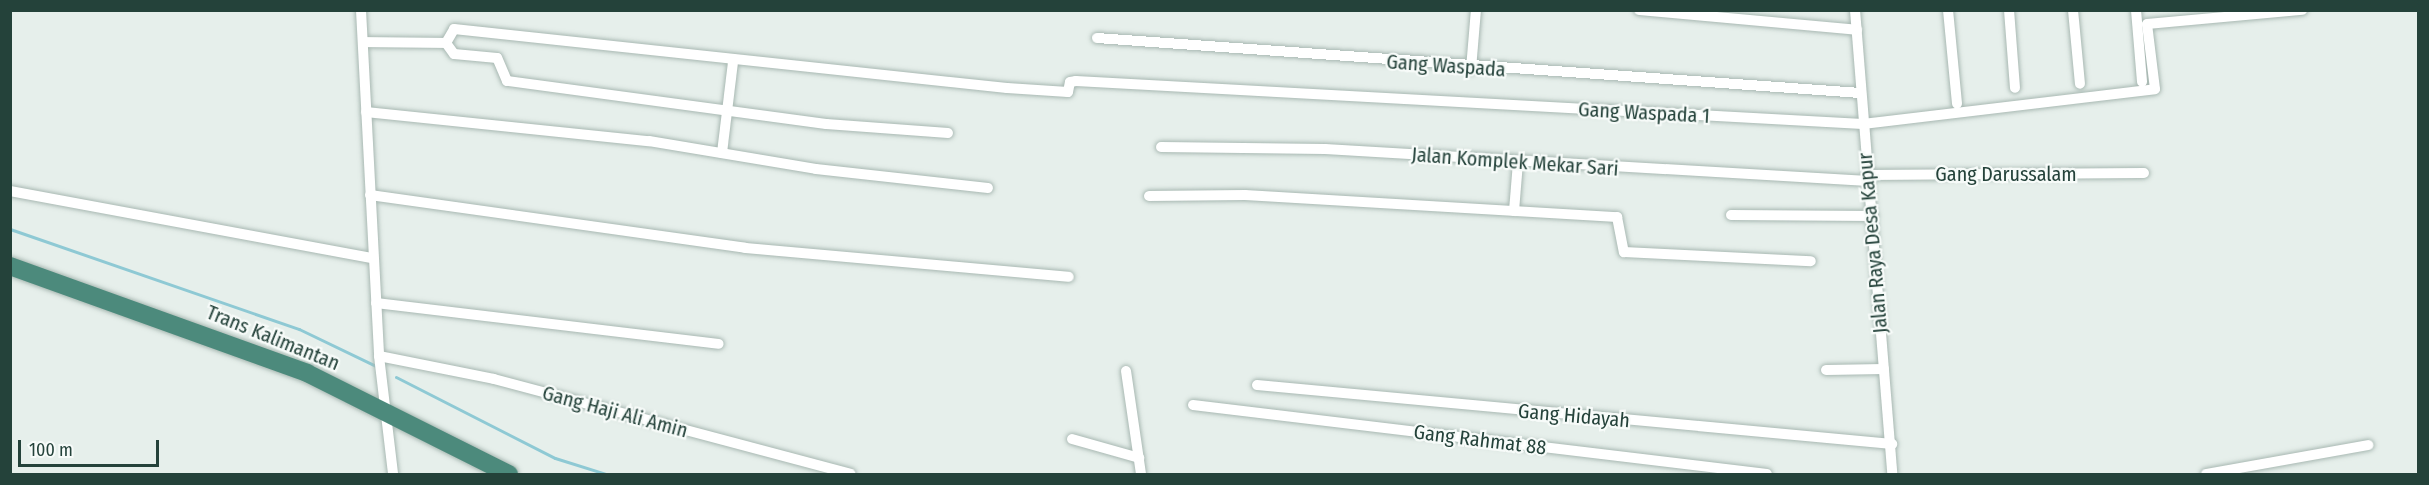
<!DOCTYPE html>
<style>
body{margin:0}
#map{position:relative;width:2429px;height:485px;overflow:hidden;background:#e6efeb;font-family:"Fira Sans Condensed",sans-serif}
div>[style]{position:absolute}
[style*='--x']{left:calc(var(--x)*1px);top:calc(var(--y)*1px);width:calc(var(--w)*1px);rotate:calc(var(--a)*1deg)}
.stream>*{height:3px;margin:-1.5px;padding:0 1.5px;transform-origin:1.5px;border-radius:1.5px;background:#8ec9d4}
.roads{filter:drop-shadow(0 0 2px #a8b8b2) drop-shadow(0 0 2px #a8b8b2)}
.minor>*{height:10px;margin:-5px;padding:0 5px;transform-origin:5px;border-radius:5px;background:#fff}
.trunk>*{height:18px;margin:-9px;padding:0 9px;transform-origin:9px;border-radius:9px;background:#4c8a7c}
span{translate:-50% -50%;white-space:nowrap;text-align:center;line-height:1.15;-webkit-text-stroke:4.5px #f7fbf9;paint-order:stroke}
.street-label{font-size:20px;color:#24423a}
.frame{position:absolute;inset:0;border:12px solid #24423a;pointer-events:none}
.scale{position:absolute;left:18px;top:440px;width:141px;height:27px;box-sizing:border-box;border:3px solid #24423a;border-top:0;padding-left:8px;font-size:18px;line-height:21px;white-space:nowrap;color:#24423a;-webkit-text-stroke:4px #f7fbf9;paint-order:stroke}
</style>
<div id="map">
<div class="stream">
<div style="--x:10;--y:229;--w:306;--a:19.1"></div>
<div style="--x:299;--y:329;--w:85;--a:25.7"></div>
<div style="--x:396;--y:377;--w:178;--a:27"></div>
<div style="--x:555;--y:458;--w:53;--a:17.4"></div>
</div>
<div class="roads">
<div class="minor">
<div style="--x:361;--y:10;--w:346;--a:87"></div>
<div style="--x:379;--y:356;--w:119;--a:83.2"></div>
<div style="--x:1639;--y:10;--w:219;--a:5.2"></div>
<div style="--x:1855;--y:10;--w:465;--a:85.4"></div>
<div style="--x:1948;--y:10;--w:94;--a:84.5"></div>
<div style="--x:2009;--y:10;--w:78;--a:85.6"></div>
<div style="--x:2073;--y:10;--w:74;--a:84.6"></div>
<div style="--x:2136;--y:10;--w:72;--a:85.2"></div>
<div style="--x:1097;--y:38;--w:766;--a:4.12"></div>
<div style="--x:363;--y:42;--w:83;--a:0.7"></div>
<div style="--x:1471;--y:69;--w:59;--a:-85.2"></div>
<div style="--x:366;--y:112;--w:284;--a:5.9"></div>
<div style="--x:649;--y:141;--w:169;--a:9.5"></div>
<div style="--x:816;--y:169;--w:173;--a:6.3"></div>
<div style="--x:948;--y:133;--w:122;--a:-175.8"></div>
<div style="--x:826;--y:124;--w:322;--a:-172.3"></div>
<div style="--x:507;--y:81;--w:25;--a:-113"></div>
<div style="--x:497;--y:58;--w:43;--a:-174.7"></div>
<div style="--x:454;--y:54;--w:14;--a:-126"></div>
<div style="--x:446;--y:43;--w:16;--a:-60"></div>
<div style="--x:454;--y:29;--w:556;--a:6.09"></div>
<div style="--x:1007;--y:88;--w:61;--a:3.8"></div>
<div style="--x:1068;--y:92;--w:10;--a:-79"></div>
<div style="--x:1070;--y:82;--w:6;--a:-9"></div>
<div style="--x:1076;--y:81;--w:788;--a:3.13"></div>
<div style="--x:1863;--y:124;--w:294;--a:-6.8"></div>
<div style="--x:2155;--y:89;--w:65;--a:-97"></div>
<div style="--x:2147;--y:24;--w:156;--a:-5.2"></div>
<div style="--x:1161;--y:147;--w:164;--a:0.7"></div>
<div style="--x:1325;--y:149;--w:544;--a:3.37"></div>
<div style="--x:722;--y:153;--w:92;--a:-83.1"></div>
<div style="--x:1867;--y:175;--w:277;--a:-0.4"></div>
<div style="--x:10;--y:191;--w:369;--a:10.5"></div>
<div style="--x:370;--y:195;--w:379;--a:8"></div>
<div style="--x:745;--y:248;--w:325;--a:5.1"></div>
<div style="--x:1149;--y:196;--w:96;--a:-0.6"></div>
<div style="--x:1245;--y:195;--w:373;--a:3.4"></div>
<div style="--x:1617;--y:217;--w:36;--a:79"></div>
<div style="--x:1624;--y:252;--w:187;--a:2.8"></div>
<div style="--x:1514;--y:211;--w:49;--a:-85.3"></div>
<div style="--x:1731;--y:215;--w:142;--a:0.4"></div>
<div style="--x:376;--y:303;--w:345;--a:6.8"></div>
<div style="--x:379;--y:356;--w:117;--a:11.3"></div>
<div style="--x:494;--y:379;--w:369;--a:14.9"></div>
<div style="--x:1826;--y:370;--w:58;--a:-1"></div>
<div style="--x:1126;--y:371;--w:104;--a:81.7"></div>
<div style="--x:1257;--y:385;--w:638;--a:5.31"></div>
<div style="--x:1193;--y:405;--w:578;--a:6.85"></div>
<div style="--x:1072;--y:439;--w:70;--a:15.8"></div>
<div style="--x:2206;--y:474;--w:165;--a:-10.1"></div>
</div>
<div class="trunk">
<div style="--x:10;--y:266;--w:316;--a:19.8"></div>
<div style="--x:307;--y:373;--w:226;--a:26.6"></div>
</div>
</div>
<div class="street-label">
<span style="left:1446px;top:66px;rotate:4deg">Gang Waspada</span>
<span style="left:1644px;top:113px;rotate:3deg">Gang Waspada 1</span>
<span style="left:1515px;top:162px;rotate:4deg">Jalan Komplek Mekar Sari</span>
<span style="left:2006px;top:174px">Gang Darussalam</span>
<span style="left:1873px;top:243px;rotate:-95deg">Jalan Raya Desa Kapur</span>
<span style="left:273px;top:338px;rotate:22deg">Trans Kalimantan</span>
<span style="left:615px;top:412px;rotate:15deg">Gang Haji Ali Amin</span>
<span style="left:1574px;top:416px;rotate:5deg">Gang Hidayah</span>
<span style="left:1480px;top:440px;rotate:7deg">Gang Rahmat 88</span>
</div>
<div class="frame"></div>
<div class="scale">100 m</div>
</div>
